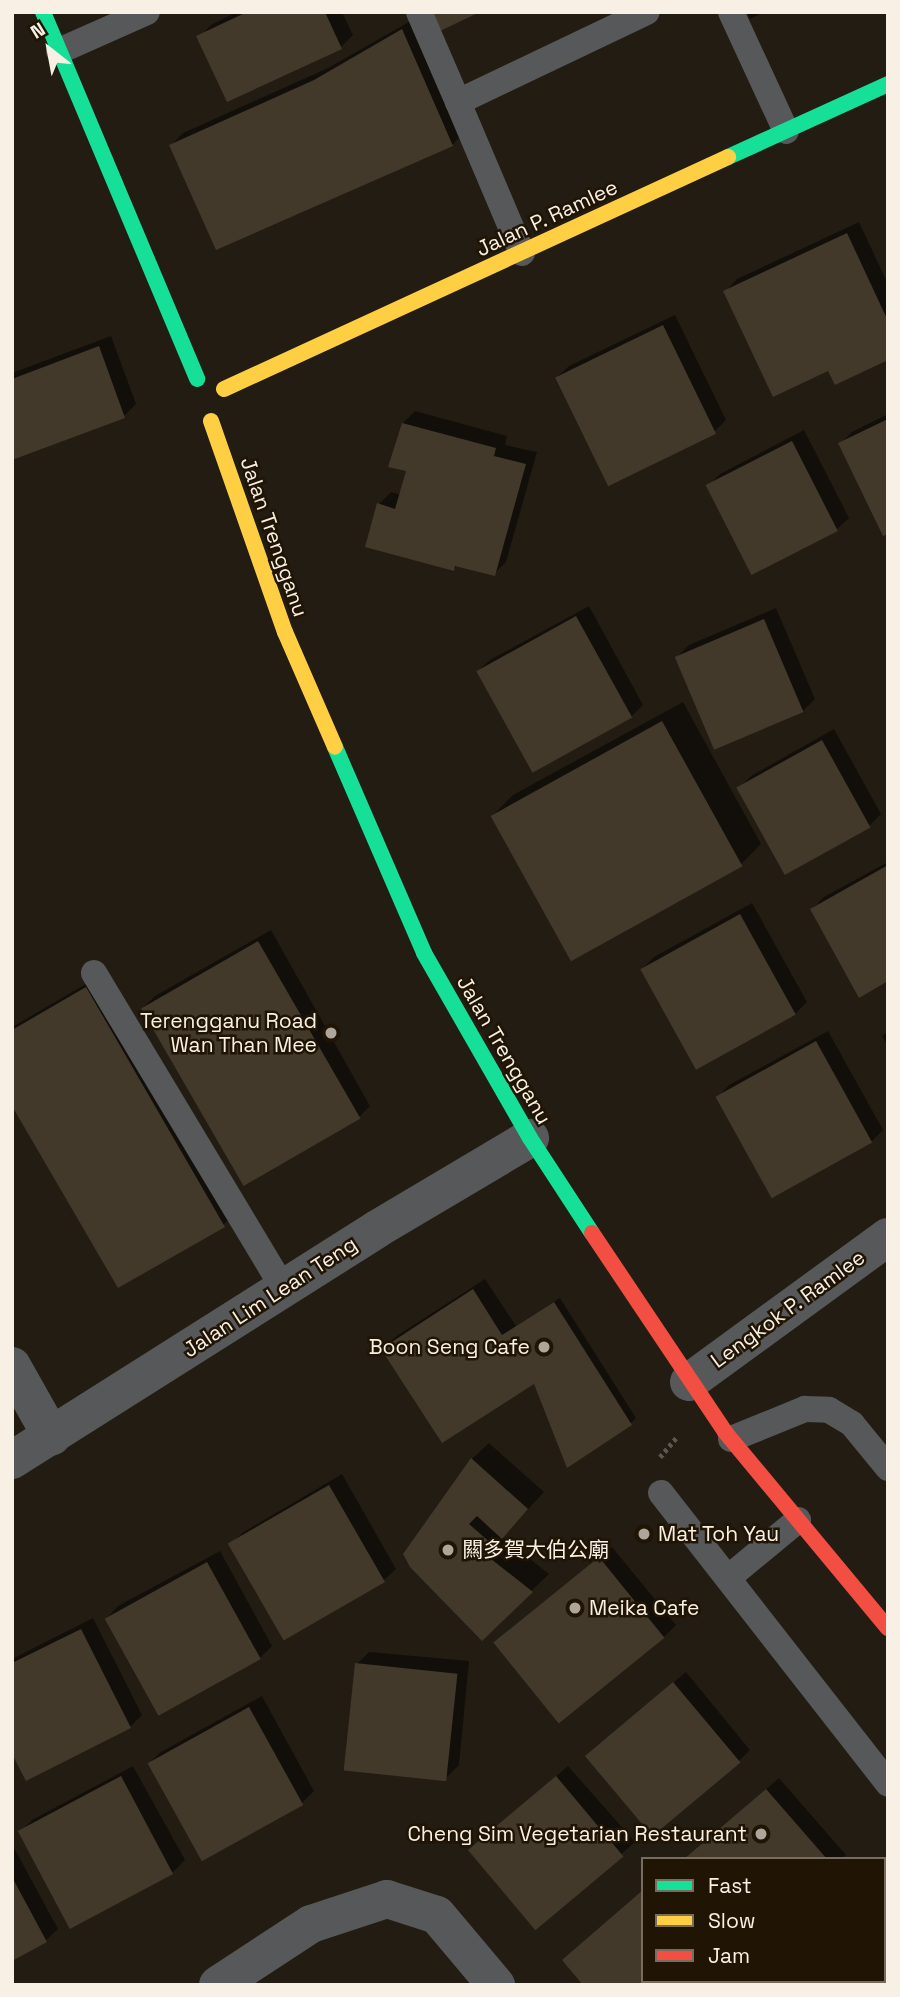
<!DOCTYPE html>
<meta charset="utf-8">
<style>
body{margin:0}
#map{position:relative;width:900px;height:1997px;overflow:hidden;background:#231c12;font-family:"Space Grotesk","Noto Sans SC",sans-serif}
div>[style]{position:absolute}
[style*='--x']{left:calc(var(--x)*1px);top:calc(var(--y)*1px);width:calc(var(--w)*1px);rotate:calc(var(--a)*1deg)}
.shadow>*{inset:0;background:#0007;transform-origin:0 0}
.building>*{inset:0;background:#42392b;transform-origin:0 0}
.path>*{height:4.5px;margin-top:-2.25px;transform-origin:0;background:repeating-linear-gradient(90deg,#5a5855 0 3.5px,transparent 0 7px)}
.lane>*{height:26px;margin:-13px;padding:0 13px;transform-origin:13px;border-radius:13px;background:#575859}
.street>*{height:38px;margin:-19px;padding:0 19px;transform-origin:19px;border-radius:19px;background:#575859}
.fast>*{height:16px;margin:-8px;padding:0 8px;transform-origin:8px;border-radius:8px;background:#16e098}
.slow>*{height:16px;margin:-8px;padding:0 8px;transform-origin:8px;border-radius:8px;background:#ffcf43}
.jam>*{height:16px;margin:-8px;padding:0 8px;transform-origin:8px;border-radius:8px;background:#f24e42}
.dots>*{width:19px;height:19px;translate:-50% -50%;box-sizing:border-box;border:4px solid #201404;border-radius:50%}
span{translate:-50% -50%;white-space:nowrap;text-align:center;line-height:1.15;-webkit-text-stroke:5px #201404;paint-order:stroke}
.street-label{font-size:21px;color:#f9f0e5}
.poi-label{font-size:21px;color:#f9f0e5}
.right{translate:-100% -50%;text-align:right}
.left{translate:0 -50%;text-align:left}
.frame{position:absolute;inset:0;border:14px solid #f9f0e5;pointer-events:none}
.legend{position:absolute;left:641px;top:1857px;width:245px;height:126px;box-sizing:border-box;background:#201404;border:2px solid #776c5e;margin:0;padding:9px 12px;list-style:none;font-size:21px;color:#f9f0e5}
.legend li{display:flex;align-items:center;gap:14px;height:35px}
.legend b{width:35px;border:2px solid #776c5e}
.north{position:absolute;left:14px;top:14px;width:70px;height:70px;-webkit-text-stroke:5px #201404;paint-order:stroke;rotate:329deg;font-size:19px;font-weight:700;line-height:28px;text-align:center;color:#f9f0e5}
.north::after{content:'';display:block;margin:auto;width:24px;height:32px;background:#f9f0e5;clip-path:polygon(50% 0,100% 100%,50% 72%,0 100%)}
</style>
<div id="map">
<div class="shadow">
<div style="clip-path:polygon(237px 12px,342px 12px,353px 35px,341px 47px,228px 100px,199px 37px,211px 25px)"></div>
<div style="clip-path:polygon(747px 12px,764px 12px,750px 19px)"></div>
<div style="clip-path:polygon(414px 19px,464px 133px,452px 145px,171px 145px,183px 133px,328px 68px)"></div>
<div style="clip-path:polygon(859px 222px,888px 284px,888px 358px,829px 369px,726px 291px,737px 279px)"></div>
<div style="clip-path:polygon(675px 315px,726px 420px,714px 432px,609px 483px,557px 377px,569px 366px)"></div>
<div style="clip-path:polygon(111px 336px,136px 404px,124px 416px,12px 458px,12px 373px)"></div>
<div style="clip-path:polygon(415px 411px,507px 436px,505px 445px,537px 452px,506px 562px,494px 574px,458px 564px,454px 569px,379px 504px,391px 492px,401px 495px,408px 470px,403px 423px)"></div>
<div style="clip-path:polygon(888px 414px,888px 532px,840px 444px,852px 432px)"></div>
<div style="clip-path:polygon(804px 430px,849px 518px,837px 529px,708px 486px,720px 474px)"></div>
<div style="clip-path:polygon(589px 606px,643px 705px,631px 717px,478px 671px,490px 660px)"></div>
<div style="clip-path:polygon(776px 608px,815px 699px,803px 711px,677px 657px,689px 645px)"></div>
<div style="clip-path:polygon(683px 702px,761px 844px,741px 864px,492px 816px,513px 795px)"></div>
<div style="clip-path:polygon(834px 729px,881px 814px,869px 826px,786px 873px,739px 788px,751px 776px)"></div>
<div style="clip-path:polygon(888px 862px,888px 979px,812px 909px,824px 897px)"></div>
<div style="clip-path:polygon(752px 903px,807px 1002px,795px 1014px,642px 969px,654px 957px)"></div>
<div style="clip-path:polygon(271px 930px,370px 1106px,358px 1118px,143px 1008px,155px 996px)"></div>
<div style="clip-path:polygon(98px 977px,235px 1213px,223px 1225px,12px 1102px,12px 1027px)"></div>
<div style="clip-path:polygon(828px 1031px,883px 1130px,871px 1142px,718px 1097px,729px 1085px)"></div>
<div style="clip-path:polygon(888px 1031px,888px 1046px,882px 1036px)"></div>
<div style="clip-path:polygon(485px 1279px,516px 1326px,560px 1298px,636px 1418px,630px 1424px,535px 1381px,383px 1349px,395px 1337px)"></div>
<div style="clip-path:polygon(489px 1443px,544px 1492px,502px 1537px,549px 1574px,482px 1638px,411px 1566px,472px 1459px)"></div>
<div style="clip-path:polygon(342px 1474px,396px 1569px,384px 1580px,230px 1545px,242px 1533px)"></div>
<div style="clip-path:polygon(612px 1547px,676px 1625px,664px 1637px,507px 1632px)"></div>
<div style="clip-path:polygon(220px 1551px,272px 1646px,260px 1658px,107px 1618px,118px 1606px)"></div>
<div style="clip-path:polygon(93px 1618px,142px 1715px,130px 1727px,12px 1750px,12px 1659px)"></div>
<div style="clip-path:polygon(369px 1652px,469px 1661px,459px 1765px,447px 1777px,357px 1664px)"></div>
<div style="clip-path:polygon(686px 1672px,750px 1750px,739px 1761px,586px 1755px)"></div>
<div style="clip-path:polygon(262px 1696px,314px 1791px,302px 1803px,149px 1763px,161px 1752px)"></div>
<div style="clip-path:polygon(133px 1766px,185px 1860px,173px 1872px,20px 1832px,32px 1820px)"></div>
<div style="clip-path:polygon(568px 1766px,635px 1842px,538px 1928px,483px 1839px)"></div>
<div style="clip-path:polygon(779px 1778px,846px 1855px,841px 1859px,686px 1859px)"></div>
<div style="clip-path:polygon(12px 1844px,58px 1929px,46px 1940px,12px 1959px)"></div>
<div style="left:884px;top:1901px;width:6px;height:80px;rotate:45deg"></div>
</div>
<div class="building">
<div style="clip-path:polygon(247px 12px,325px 12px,342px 49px,227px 102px,196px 36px)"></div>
<div style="clip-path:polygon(432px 12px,480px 12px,440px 31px)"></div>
<div style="clip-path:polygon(402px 29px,453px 146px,216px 250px,169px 145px,314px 80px)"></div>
<div style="clip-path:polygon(847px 233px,888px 321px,888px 360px,835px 385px,828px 371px,773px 397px,723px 291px)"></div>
<div style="left:663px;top:325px;width:121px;height:120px;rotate:64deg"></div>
<div style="clip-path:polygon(99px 346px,125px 418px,12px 460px,12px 379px)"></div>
<div style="clip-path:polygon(888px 419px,888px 534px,883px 536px,838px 443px)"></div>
<div style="clip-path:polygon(402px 423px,496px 448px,494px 456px,526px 464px,495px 576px,455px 566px,454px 571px,365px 547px,377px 503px,395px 509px,406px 471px,388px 467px)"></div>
<div style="left:792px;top:441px;width:101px;height:97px;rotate:63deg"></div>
<div style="left:576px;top:616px;width:116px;height:114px;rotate:61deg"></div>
<div style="left:764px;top:619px;width:101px;height:97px;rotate:67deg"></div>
<div style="left:662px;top:721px;width:166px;height:196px;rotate:61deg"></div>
<div style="left:822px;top:740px;width:100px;height:98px;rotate:61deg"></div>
<div style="clip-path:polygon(888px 865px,888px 981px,859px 998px,810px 909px)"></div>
<div style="left:740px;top:914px;width:115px;height:114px;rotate:61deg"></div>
<div style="left:258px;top:941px;width:205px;height:135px;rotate:60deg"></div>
<div style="clip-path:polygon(86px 987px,225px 1227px,118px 1288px,12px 1106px,12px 1030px)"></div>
<div style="left:816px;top:1041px;width:116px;height:115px;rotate:61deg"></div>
<div style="clip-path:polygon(473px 1289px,502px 1335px,554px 1302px,632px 1425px,567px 1468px,534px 1384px,442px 1443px,381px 1349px)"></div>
<div style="clip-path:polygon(471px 1458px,528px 1509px,502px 1539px,477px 1516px,469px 1524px,493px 1545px,486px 1555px,533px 1592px,482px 1641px,410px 1567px,403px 1554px)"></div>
<div style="left:329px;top:1485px;width:112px;height:117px;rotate:60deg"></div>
<div style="left:599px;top:1557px;width:104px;height:136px;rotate:51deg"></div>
<div style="left:207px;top:1562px;width:111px;height:117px;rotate:61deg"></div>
<div style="clip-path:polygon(81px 1629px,131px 1728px,26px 1781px,12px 1754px,12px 1663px)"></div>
<div style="left:355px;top:1663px;width:103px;height:108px;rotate:6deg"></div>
<div style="left:673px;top:1682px;width:105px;height:115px;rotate:50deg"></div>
<div style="left:249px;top:1707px;width:112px;height:116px;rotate:61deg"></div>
<div style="left:121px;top:1776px;width:111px;height:117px;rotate:62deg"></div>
<div style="left:556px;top:1776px;width:105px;height:115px;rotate:50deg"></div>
<div style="clip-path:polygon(766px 1789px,827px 1859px,684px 1859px)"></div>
<div style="clip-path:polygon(12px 1877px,47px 1942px,12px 1961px)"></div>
<div style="clip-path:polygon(643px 1890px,643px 1981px,698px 1981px,694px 1985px,583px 1985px,562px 1960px)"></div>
<div style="clip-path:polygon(884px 1926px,888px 1930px,888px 1985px,783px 1985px,780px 1981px,884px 1981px)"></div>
</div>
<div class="path">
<div style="--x:660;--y:1457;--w:26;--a:-50"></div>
</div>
<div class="lane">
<div style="--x:419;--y:12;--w:98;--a:66.6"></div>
<div style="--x:731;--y:12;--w:131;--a:65.2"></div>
<div style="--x:59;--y:51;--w:96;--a:-23.9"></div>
<div style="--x:522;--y:253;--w:164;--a:-113"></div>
<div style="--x:458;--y:102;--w:209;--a:-25.5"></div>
<div style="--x:94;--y:973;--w:369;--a:59"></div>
<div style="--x:731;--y:1439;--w:80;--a:-22.1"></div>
<div style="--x:805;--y:1409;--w:24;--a:2"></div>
<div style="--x:829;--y:1410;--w:27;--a:31"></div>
<div style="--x:852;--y:1424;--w:57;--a:50.7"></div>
<div style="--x:661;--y:1493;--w:369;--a:52"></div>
<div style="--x:728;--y:1578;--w:91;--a:-39.6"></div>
</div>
<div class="street">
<div style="--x:12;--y:1366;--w:81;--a:60.6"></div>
<div style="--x:689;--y:1382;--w:246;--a:-36.1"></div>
<div style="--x:12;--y:1460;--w:432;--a:-32.3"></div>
<div style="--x:377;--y:1229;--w:178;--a:-30.7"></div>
<div style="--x:218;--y:1985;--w:111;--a:-33.3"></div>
<div style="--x:311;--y:1924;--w:80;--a:-18.2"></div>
<div style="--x:387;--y:1899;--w:52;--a:17.7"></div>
<div style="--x:437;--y:1915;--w:92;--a:49.9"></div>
</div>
<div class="fast">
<div style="--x:43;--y:12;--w:398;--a:67.2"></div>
<div style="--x:728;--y:157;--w:176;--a:-24.5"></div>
<div style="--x:335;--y:747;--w:224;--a:66.6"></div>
<div style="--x:424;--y:953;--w:213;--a:60.2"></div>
<div style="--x:530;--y:1138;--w:113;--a:56.9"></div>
</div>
<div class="slow">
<div style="--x:224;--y:389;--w:555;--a:-24.72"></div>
<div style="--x:211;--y:421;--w:224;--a:70.7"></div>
<div style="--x:285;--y:632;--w:125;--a:66.5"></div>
</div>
<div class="jam">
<div style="--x:592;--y:1233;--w:239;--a:56.2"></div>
<div style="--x:725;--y:1432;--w:255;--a:50.3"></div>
</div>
<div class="dots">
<div style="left:331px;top:1033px;background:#aea69b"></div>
<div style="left:544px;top:1347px;background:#aea69b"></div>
<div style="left:644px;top:1534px;background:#aea69b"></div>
<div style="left:448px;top:1550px;background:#aea69b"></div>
<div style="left:575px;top:1608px;background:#aea69b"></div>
<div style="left:761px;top:1834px;background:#aea69b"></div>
</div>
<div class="street-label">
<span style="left:547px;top:218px;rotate:-25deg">Jalan P. Ramlee</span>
<span style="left:274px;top:537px;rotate:71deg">Jalan Trengganu</span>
<span style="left:504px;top:1050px;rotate:60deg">Jalan Trengganu</span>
<span style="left:270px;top:1297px;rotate:-33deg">Jalan Lim Lean Teng</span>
<span style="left:788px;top:1309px;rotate:-36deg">Lengkok P. Ramlee</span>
</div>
<div class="poi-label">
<span class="right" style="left:317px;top:1033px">Terengganu Road<br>Wan Than Mee</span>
<span class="right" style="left:530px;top:1347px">Boon Seng Cafe</span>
<span class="left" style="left:658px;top:1534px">Mat Toh Yau</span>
<span class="left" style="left:462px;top:1550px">闗多賀大伯公廟</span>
<span class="left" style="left:589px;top:1608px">Meika Cafe</span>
<span class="right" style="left:747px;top:1834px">Cheng Sim Vegetarian Restaurant</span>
</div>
<div class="frame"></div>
<ul class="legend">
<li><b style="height:9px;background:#16e098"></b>Fast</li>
<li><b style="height:9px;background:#ffcf43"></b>Slow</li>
<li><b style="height:9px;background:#f24e42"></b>Jam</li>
</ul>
<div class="north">N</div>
</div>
